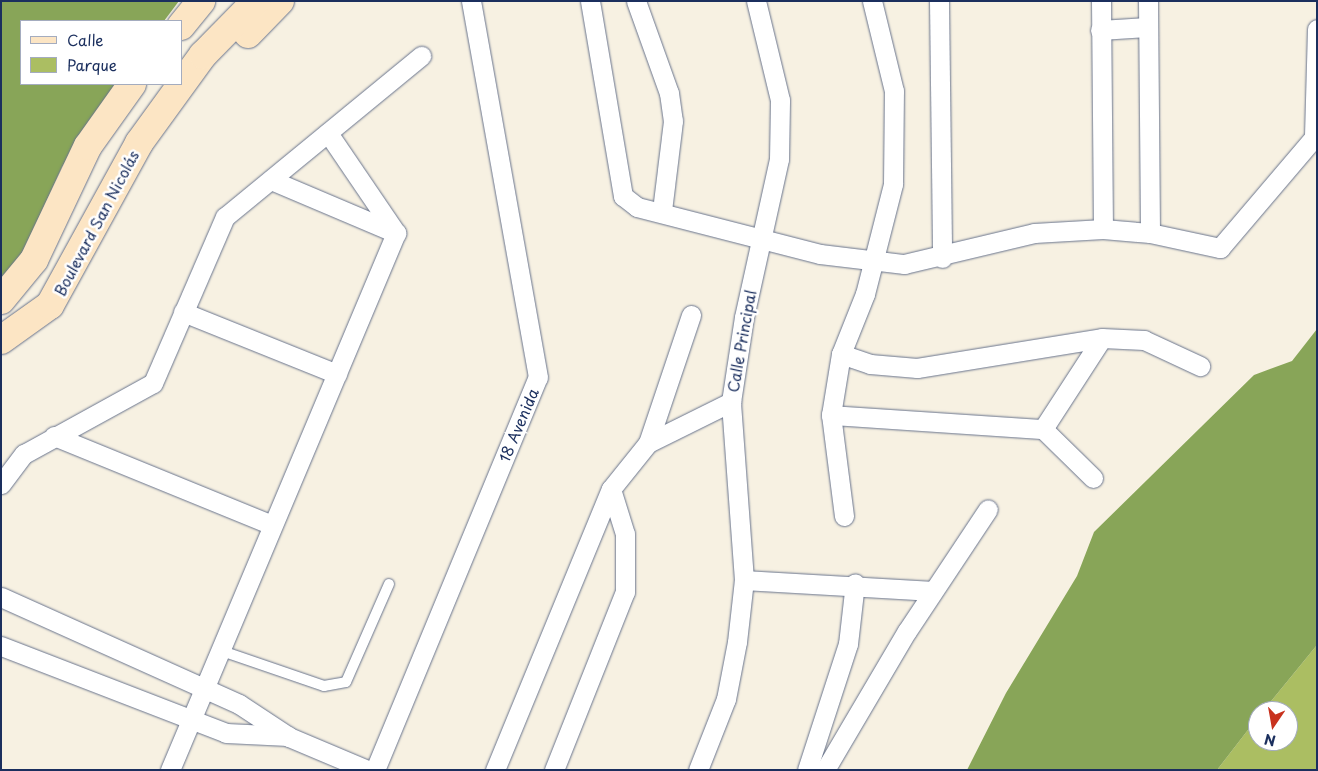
<!DOCTYPE html>
<meta charset="utf-8">
<style>
body{margin:0}
#map{position:relative;width:1318px;height:771px;overflow:hidden;background:#f7f1e2;font-family:"Playpen Sans",sans-serif}
div>[style]{position:absolute}
[style*='--x']{left:calc(var(--x)*1px);top:calc(var(--y)*1px);width:calc(var(--w)*1px);rotate:calc(var(--a)*1deg)}
.green>*{inset:0;background:#abbe62}
.forest>*{inset:0;background:#88a558}
.roads{filter:drop-shadow(0 0 1px #68738c) drop-shadow(0 0 1px #68738c)}
.service>*{height:10px;margin:-5px;padding:0 5px;transform-origin:5px;border-radius:5px;background:#fff}
.minor>*{height:19px;margin:-9.5px;padding:0 9.5px;transform-origin:9.5px;border-radius:9.5px;background:#fff}
.secondary>*{height:28px;margin:-14px;padding:0 14px;transform-origin:14px;border-radius:14px;background:#fce5c4}
span{translate:-50% -50%;white-space:nowrap;text-align:center;line-height:1.15;-webkit-text-stroke:5px #fff;paint-order:stroke}
.street-label{font-size:15px;color:#1b2f5e}
.frame{position:absolute;inset:0;border:2px solid #1b2f5e;pointer-events:none}
.legend{position:absolute;left:20px;top:20px;width:162px;height:65px;box-sizing:border-box;background:#fff;border:1px solid #a4acbf;margin:0;padding:6px 9px;list-style:none;font-size:15px;color:#1b2f5e}
.legend li{display:flex;align-items:center;gap:10px;height:25px}
.legend b{width:25px;border:1px solid #a4acbf}
.north{position:absolute;left:1248px;top:701px;width:50px;height:50px;box-sizing:border-box;background:#fff;border:1px solid #a4acbf;border-radius:50%;rotate:192deg;font-size:14px;font-weight:700;line-height:20px;text-align:center;color:#1b2f5e}
.north::after{content:'';display:block;margin:auto;width:18px;height:22px;background:#c8321e;clip-path:polygon(50% 0,100% 100%,50% 72%,0 100%)}
</style>
<div id="map">
<div class="green">
<div style="clip-path:polygon(1317px 645px,1317px 770px,1217px 770px,1258px 717px,1258px 741px,1288px 741px,1288px 711px,1263px 711px)"></div>
</div>
<div class="forest">
<div style="clip-path:polygon(1px 1px,179px 1px,164px 21px,21px 21px,21px 84px,115px 84px,62px 167px,18px 264px,1px 283px)"></div>
<div style="clip-path:polygon(1317px 329px,1317px 645px,1263px 711px,1258px 711px,1258px 717px,1217px 770px,967px 770px,1006px 693px,1077px 576px,1094px 532px,1254px 375px,1292px 361px)"></div>
</div>
<div class="roads">
<div class="service">
<div style="--x:219;--y:650;--w:111;--a:18.9"></div>
<div style="--x:324;--y:686;--w:22;--a:-10"></div>
<div style="--x:346;--y:682;--w:107;--a:-66.3"></div>
</div>
<div class="minor">
<div style="--x:590;--y:1;--w:198;--a:80.4"></div>
<div style="--x:623;--y:196;--w:18;--a:38"></div>
<div style="--x:637;--y:207;--w:189;--a:14.4"></div>
<div style="--x:820;--y:254;--w:85;--a:6.8"></div>
<div style="--x:904;--y:264;--w:134;--a:-13.4"></div>
<div style="--x:1034;--y:233;--w:69;--a:-3.3"></div>
<div style="--x:1103;--y:229;--w:47;--a:4.9"></div>
<div style="--x:1150;--y:233;--w:72;--a:12.1"></div>
<div style="--x:1220;--y:248;--w:150;--a:-49.6"></div>
<div style="--x:636;--y:1;--w:98;--a:70.3"></div>
<div style="--x:669;--y:93;--w:28;--a:82"></div>
<div style="--x:673;--y:121;--w:91;--a:97"></div>
<div style="--x:939;--y:1;--w:257;--a:89.3"></div>
<div style="--x:1101;--y:1;--w:228;--a:89.5"></div>
<div style="--x:1148;--y:1;--w:232;--a:89.5"></div>
<div style="--x:1100;--y:30;--w:47;--a:-3.7"></div>
<div style="--x:1314;--y:136;--w:107;--a:-88.4"></div>
<div style="--x:271;--y:180;--w:136;--a:23"></div>
<div style="--x:183;--y:312;--w:166;--a:21.9"></div>
<div style="--x:841;--y:354;--w:31;--a:19"></div>
<div style="--x:870;--y:364;--w:47;--a:4.9"></div>
<div style="--x:917;--y:368;--w:187;--a:-9.2"></div>
<div style="--x:1102;--y:338;--w:42;--a:2.7"></div>
<div style="--x:1144;--y:340;--w:62;--a:24.9"></div>
<div style="--x:831;--y:415;--w:212;--a:3.8"></div>
<div style="--x:1043;--y:429;--w:70;--a:44.4"></div>
<div style="--x:1043;--y:429;--w:108;--a:-57"></div>
<div style="--x:54;--y:436;--w:235;--a:22.2"></div>
<div style="--x:648;--y:443;--w:93;--a:-26.3"></div>
<div style="--x:1;--y:484;--w:38;--a:-53"></div>
<div style="--x:24;--y:454;--w:147;--a:-28.8"></div>
<div style="--x:153;--y:383;--w:181;--a:-66.6"></div>
<div style="--x:225;--y:217;--w:254;--a:-39.4"></div>
<div style="--x:844;--y:516;--w:102;--a:-97.3"></div>
<div style="--x:831;--y:415;--w:62;--a:-80.7"></div>
<div style="--x:841;--y:354;--w:65;--a:-68.2"></div>
<div style="--x:865;--y:294;--w:114;--a:-75.7"></div>
<div style="--x:893;--y:184;--w:93;--a:-89.4"></div>
<div style="--x:894;--y:91;--w:93;--a:-103.7"></div>
<div style="--x:744;--y:580;--w:189;--a:3.3"></div>
<div style="--x:1;--y:597;--w:261;--a:24.2"></div>
<div style="--x:239;--y:704;--w:60;--a:33.4"></div>
<div style="--x:289;--y:737;--w:85;--a:22.9"></div>
<div style="--x:1;--y:646;--w:241;--a:21.1"></div>
<div style="--x:226;--y:733;--w:62;--a:2.8"></div>
<div style="--x:170;--y:770;--w:583;--a:-67.18"></div>
<div style="--x:396;--y:233;--w:121;--a:-124.2"></div>
<div style="--x:375;--y:770;--w:425;--a:-67.5"></div>
<div style="--x:538;--y:377;--w:382;--a:-100.1"></div>
<div style="--x:495;--y:770;--w:304;--a:-67.6"></div>
<div style="--x:611;--y:489;--w:59;--a:-51.2"></div>
<div style="--x:648;--y:443;--w:135;--a:-71.4"></div>
<div style="--x:554;--y:770;--w:192;--a:-68.3"></div>
<div style="--x:625;--y:592;--w:58;--a:-90"></div>
<div style="--x:625;--y:534;--w:47;--a:-107.3"></div>
<div style="--x:698;--y:770;--w:76;--a:-68.5"></div>
<div style="--x:726;--y:699;--w:58;--a:-79.1"></div>
<div style="--x:737;--y:642;--w:62;--a:-83.6"></div>
<div style="--x:744;--y:580;--w:178;--a:-94.2"></div>
<div style="--x:731;--y:402;--w:86;--a:-81.3"></div>
<div style="--x:744;--y:317;--w:162;--a:-77.5"></div>
<div style="--x:779;--y:159;--w:59;--a:-89"></div>
<div style="--x:780;--y:100;--w:102;--a:-103.6"></div>
<div style="--x:807;--y:770;--w:133;--a:-72"></div>
<div style="--x:848;--y:644;--w:61;--a:-83.5"></div>
<div style="--x:825;--y:770;--w:161;--a:-59.5"></div>
<div style="--x:907;--y:631;--w:146;--a:-56.4"></div>
</div>
<div class="secondary">
<div style="--x:181;--y:26;--w:32;--a:-51"></div>
<div style="--x:248;--y:34;--w:46;--a:-45.9"></div>
<div style="--x:1;--y:300;--w:52;--a:-50.5"></div>
<div style="--x:34;--y:260;--w:126;--a:-64.7"></div>
<div style="--x:88;--y:146;--w:76;--a:-54.6"></div>
<div style="--x:1;--y:340;--w:60;--a:-35.5"></div>
<div style="--x:50;--y:305;--w:185;--a:-61.2"></div>
<div style="--x:139;--y:143;--w:109;--a:-54"></div>
<div style="--x:203;--y:55;--w:76;--a:-45.5"></div>
</div>
</div>
<div class="street-label">
<span style="left:96px;top:223px;rotate:-62deg">Boulevard San Nicolás</span>
<span style="left:741px;top:341px;rotate:-80deg">Calle Principal</span>
<span style="left:518px;top:425px;rotate:-67deg">18 Avenida</span>
</div>
<div class="frame"></div>
<ul class="legend">
<li><b style="height:6px;background:#fce5c4"></b>Calle</li>
<li><b style="height:14px;background:#abbe62"></b>Parque</li>
</ul>
<div class="north">N</div>
</div>
